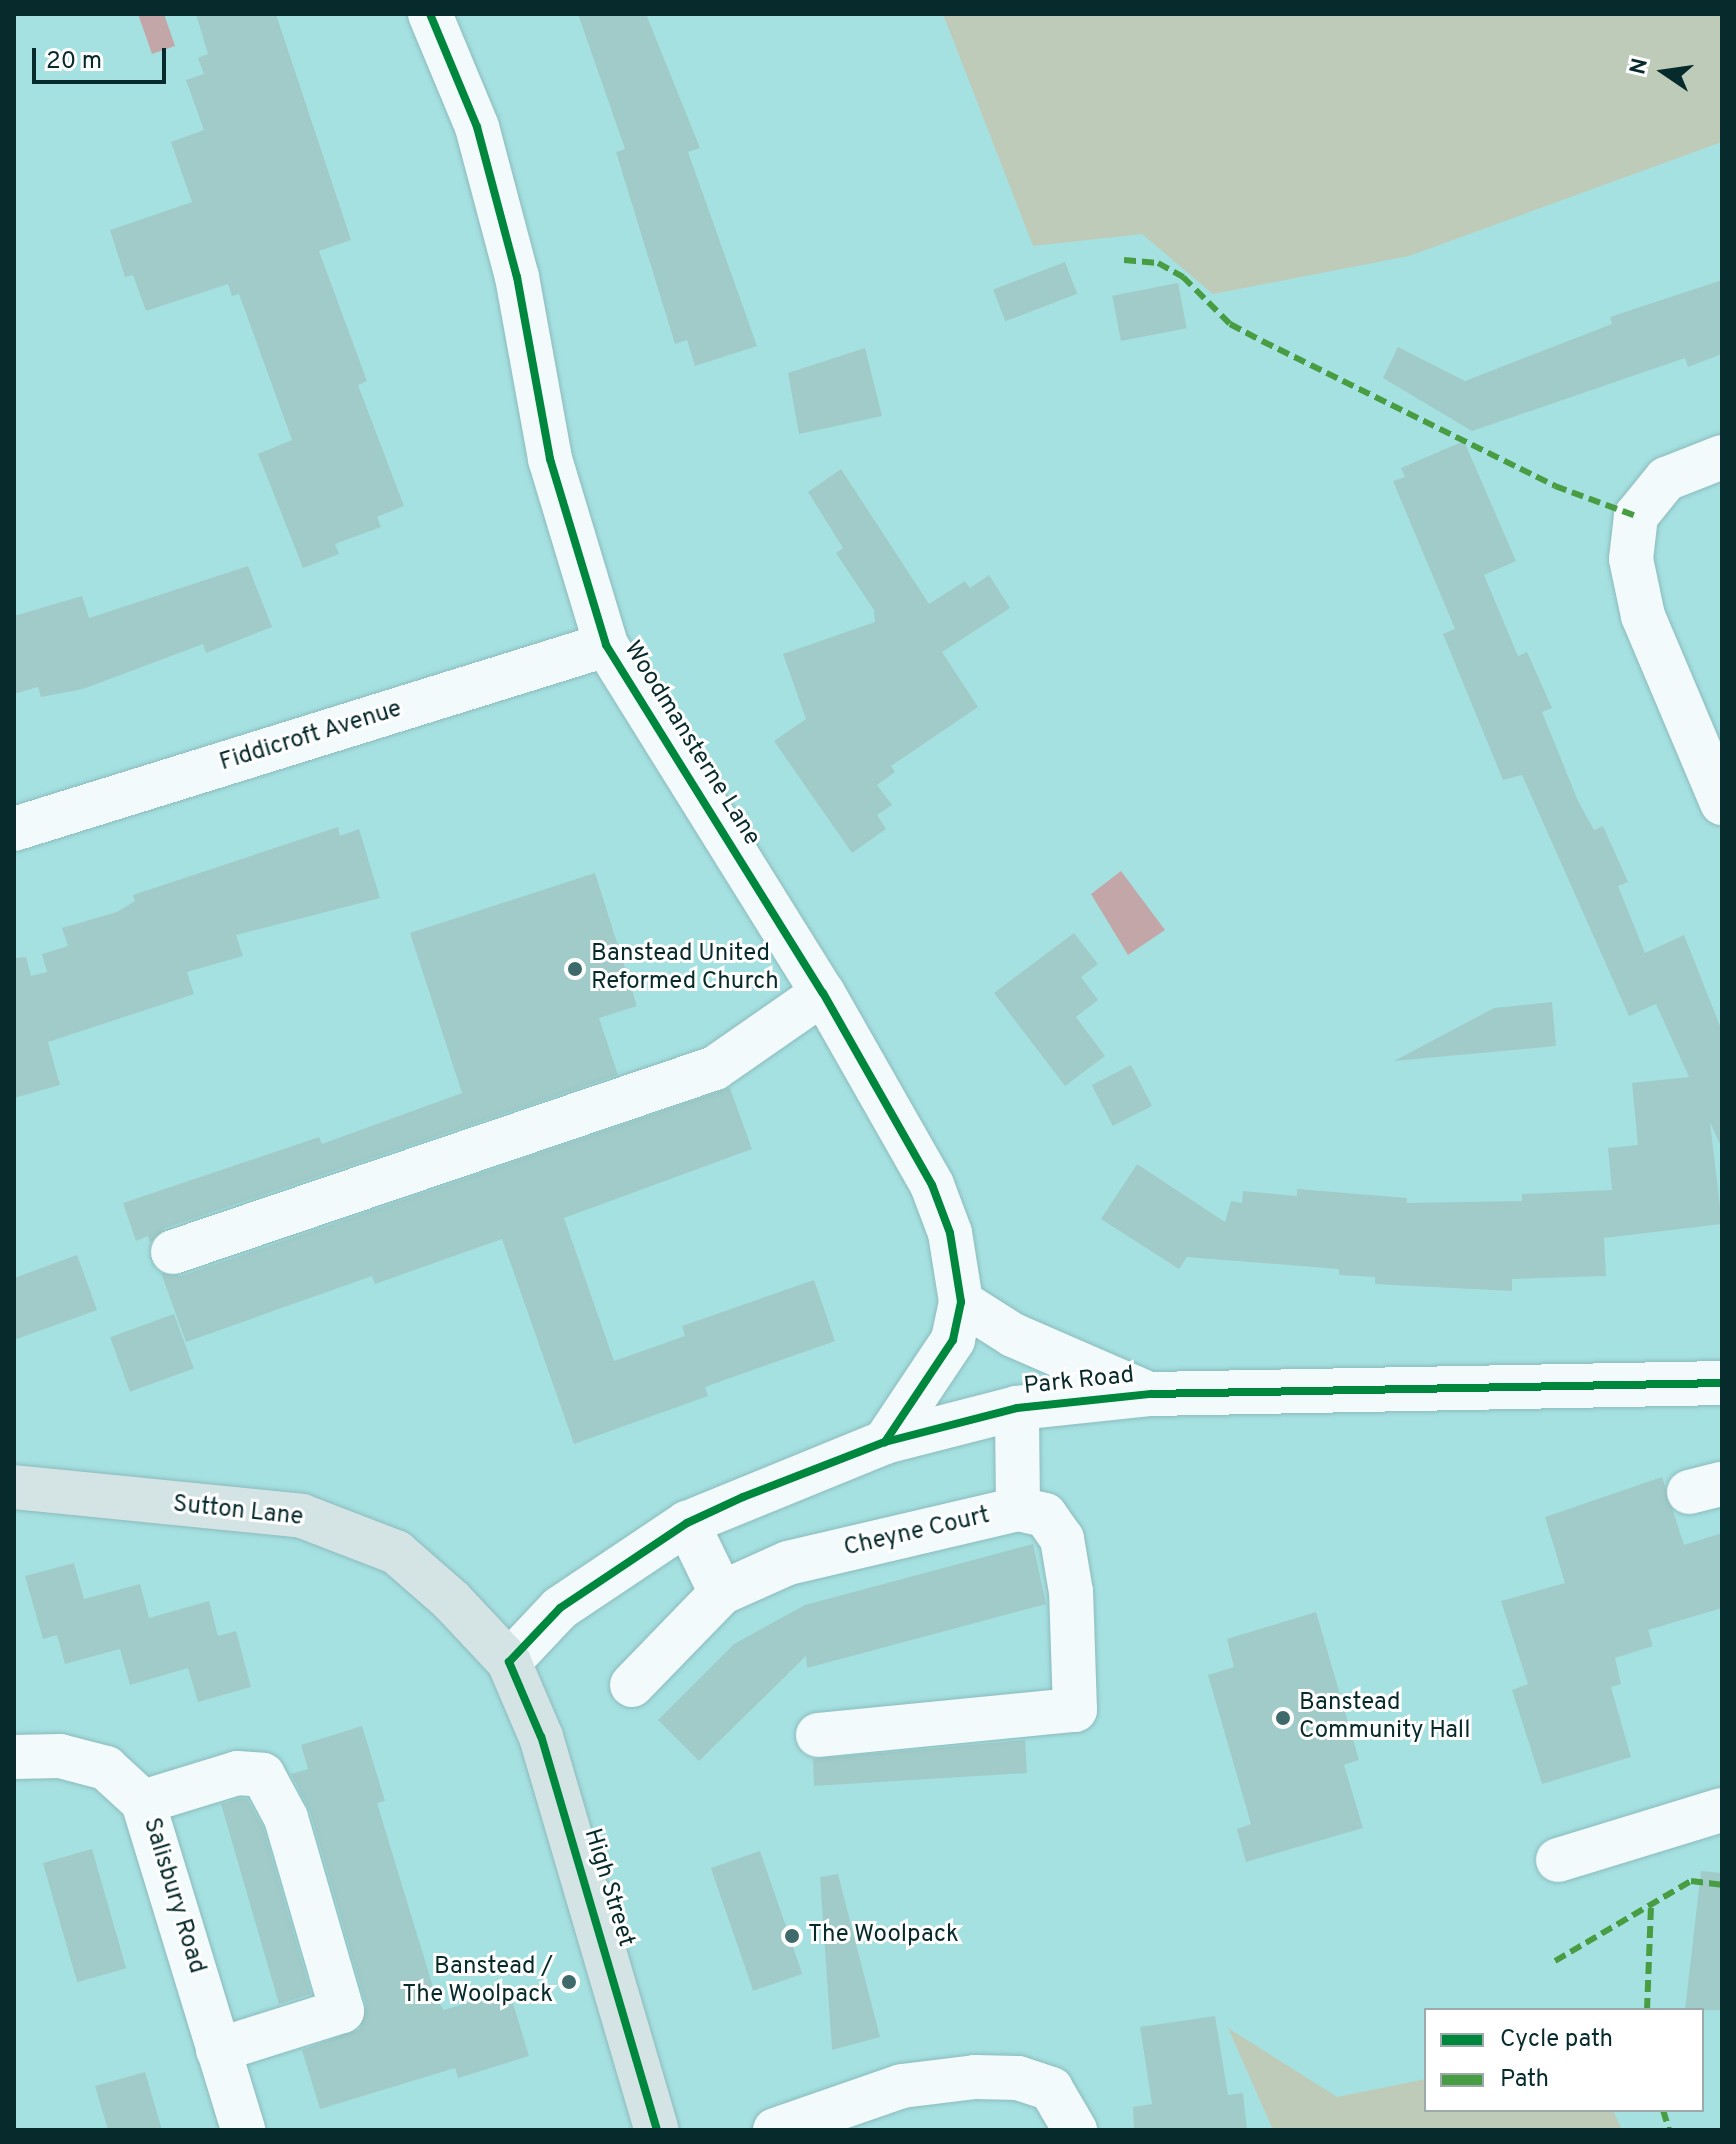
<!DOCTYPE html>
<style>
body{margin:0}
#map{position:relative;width:1736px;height:2144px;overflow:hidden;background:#a6e1e2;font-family:Overpass,sans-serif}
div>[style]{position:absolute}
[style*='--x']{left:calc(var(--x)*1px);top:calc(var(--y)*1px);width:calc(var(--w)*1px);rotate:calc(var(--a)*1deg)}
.green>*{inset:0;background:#bdcbb8}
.water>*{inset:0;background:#c3a7a8}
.building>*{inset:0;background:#a1cbc8;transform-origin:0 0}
.roads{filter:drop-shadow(0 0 2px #8cbbbc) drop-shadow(0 0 2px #8cbbbc)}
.minor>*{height:44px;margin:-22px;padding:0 22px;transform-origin:22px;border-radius:22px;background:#f2fafb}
.major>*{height:44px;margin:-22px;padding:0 22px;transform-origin:22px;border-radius:22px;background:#d4e4e5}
.quiet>*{height:6px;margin-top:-3px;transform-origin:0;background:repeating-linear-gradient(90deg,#489c42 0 12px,transparent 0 18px)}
.cycleway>*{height:8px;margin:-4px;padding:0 4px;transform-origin:4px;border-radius:4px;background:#00873e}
.dots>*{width:22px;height:22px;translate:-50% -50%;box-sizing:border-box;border:4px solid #fff;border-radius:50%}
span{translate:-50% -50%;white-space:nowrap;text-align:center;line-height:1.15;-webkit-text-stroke:6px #fff;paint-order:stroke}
.street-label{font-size:24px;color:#072a2c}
.poi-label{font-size:24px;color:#072a2c}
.left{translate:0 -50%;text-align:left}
.right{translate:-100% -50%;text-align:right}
.frame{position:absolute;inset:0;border:16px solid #072a2c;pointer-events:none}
.legend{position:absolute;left:1424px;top:2008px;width:280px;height:104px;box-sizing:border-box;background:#fff;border:2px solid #9caaab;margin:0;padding:10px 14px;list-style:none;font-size:24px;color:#072a2c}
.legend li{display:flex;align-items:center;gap:16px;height:40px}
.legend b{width:40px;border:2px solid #9caaab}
.north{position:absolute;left:1624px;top:32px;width:80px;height:80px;-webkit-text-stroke:6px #fff;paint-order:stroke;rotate:283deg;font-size:22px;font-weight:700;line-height:32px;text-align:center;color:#072a2c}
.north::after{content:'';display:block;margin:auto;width:28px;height:36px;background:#072a2c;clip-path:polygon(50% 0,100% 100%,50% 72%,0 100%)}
.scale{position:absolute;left:32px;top:48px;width:134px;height:36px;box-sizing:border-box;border:4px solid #072a2c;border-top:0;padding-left:10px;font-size:24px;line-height:28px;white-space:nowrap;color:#072a2c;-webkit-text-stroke:6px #fff;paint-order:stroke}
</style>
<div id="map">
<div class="green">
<div style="clip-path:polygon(943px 14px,1722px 14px,1722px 142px,1409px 256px,1213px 294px,1142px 234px,1033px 246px)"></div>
<div style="clip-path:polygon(1228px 2028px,1337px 2097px,1426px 2079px,1426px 2110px,1613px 2110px,1622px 2130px,1273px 2130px)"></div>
</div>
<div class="water">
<div style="clip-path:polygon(138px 14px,164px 14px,175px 46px,152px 54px)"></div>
<div style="clip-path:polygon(1121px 871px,1165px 930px,1128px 955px,1091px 894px)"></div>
</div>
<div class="building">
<div style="clip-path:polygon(196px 14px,276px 14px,351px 240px,319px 251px,367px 381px,358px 385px,404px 506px,377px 517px,381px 527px,335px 544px,339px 554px,303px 568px,258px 454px,292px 440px,239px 294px,232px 296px,228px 284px,146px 311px,133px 275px,125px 277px,110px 230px,192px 202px,171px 142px,204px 130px,186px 80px,204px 74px,198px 58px,208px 54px)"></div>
<div style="clip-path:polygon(578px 14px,646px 14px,700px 148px,688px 152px,757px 346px,695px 366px,687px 340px,675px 344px,616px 152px,625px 149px)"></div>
<div style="left:1065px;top:262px;width:34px;height:77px;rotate:69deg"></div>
<div style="clip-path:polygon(1722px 280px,1722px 354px,1688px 367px,1685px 358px,1472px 431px,1383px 378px,1398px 347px,1465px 381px,1612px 324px,1610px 317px)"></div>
<div style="left:1178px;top:283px;width:46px;height:67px;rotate:79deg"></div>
<div style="clip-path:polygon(865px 348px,882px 416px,799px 434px,788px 373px)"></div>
<div style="clip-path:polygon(1464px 441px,1516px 561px,1484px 575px,1518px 656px,1527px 652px,1552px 708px,1542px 712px,1578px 801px,1594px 830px,1603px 826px,1628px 882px,1618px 886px,1645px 953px,1684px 935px,1722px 1031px,1722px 1149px,1710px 1122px,1722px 1224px,1604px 1238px,1606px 1276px,1512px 1279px,1512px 1291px,1375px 1284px,1375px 1277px,1339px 1275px,1339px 1269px,1187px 1257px,1179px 1269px,1101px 1219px,1137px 1164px,1225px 1222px,1231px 1201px,1242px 1203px,1243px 1191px,1297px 1196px,1297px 1189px,1407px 1198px,1407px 1203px,1522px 1201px,1522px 1194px,1612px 1190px,1608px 1148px,1638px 1145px,1632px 1083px,1689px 1077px,1656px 1004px,1629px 1016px,1522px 775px,1503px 780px,1443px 634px,1455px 629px,1393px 481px,1405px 477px,1401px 468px)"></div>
<div style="clip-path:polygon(841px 469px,929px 604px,965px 581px,970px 588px,989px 575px,1010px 608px,942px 652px,978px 707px,891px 766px,895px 772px,877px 785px,892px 805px,877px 815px,886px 829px,852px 853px,774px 741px,806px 719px,783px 654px,875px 622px,874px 610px,836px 553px,843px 548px,808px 492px)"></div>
<div style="clip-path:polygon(248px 566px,272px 627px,206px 653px,203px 644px,83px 689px,41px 697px,38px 687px,14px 694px,14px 616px,82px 596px,89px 618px)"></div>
<div style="clip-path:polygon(338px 827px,340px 836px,359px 829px,380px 898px,236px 935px,243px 956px,187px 972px,194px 994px,48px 1042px,60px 1085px,14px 1098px,14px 958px,26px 957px,31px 976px,47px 972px,42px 954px,68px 946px,62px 928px,117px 912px,135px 901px,133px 895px)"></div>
<div style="clip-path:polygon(595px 873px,637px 1006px,599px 1018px,618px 1075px,165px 1228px,150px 1243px,148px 1236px,136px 1241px,123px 1203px,319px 1137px,322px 1144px,462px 1093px,410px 933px)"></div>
<div style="clip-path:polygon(1074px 933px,1098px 964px,1081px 977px,1098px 1000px,1076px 1017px,1105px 1056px,1065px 1086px,994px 993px)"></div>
<div style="clip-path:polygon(1552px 1002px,1556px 1046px,1394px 1061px,1494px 1008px)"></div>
<div style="left:1131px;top:1065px;width:46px;height:44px;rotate:63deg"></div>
<div style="clip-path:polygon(730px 1088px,752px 1149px,564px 1218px,614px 1361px,685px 1336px,682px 1326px,814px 1280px,835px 1341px,705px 1387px,708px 1396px,574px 1444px,502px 1239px,375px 1284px,372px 1276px,186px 1342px,161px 1273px,181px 1276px)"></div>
<div style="clip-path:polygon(77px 1255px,97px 1310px,14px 1340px,14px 1278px)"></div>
<div style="left:174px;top:1314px;width:58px;height:68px;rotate:70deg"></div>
<div style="clip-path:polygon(1662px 1477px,1684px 1545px,1722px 1533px,1722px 1608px,1648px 1630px,1653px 1646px,1615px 1658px,1621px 1684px,1611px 1687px,1631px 1757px,1542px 1784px,1512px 1690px,1528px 1684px,1501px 1601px,1565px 1583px,1545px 1517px)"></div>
<div style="clip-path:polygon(1033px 1544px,1046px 1604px,807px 1668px,806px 1656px,699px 1761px,658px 1720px,734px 1644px,805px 1605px)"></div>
<div style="clip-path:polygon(74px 1563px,84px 1599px,140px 1584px,149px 1618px,209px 1601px,218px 1636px,236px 1631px,251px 1687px,198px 1702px,188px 1668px,130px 1685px,120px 1649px,65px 1664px,57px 1635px,43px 1639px,25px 1576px)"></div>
<div style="clip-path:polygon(1316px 1612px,1359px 1760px,1344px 1765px,1363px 1828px,1246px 1862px,1237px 1829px,1251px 1824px,1208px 1675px,1234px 1667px,1227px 1639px)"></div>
<div style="clip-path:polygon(362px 1726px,385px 1801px,377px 1803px,437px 2000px,444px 2010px,509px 1990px,529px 2056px,458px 2078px,455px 2068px,320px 2109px,302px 2050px,360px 2029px,366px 2005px,310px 1811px,291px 1774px,308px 1769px,301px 1745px)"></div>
<div style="clip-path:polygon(1025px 1740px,1027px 1773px,814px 1786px,813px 1759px)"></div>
<div style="clip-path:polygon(240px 1798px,247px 1799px,263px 1827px,311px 1994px,279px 2004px,221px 1804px)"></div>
<div style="left:92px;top:1849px;width:124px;height:51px;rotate:74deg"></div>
<div style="left:760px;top:1851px;width:130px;height:52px;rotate:71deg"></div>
<div style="clip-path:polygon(1701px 1871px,1722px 1873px,1722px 2010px,1685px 2010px)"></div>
<div style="clip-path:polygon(838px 1874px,880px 2037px,832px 2050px,820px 1877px)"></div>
<div style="clip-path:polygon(1215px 2016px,1228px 2095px,1243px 2093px,1247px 2130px,1134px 2130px,1133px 2107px,1152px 2104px,1140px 2027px)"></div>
<div style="clip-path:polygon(145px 2072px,162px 2130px,108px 2130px,95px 2086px)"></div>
</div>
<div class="roads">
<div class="minor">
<div style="--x:430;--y:14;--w:122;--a:67.4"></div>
<div style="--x:477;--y:127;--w:155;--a:75.1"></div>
<div style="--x:517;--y:277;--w:185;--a:79.7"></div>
<div style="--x:550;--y:459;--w:194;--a:73.2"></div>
<div style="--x:606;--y:645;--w:410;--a:58.1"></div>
<div style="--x:823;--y:993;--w:221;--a:60.4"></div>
<div style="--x:932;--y:1185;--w:51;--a:69.4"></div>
<div style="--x:950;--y:1233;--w:70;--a:80.9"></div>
<div style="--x:961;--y:1302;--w:39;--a:102"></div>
<div style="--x:953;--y:1340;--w:123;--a:123.7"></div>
<div style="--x:1722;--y:457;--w:60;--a:158.6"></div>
<div style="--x:1666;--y:479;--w:48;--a:129"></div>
<div style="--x:1636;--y:516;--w:43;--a:96.6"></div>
<div style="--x:1631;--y:559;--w:58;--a:78.1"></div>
<div style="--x:1643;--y:616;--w:203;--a:67.1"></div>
<div style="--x:14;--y:829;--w:620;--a:-17.27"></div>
<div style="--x:173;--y:1252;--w:572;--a:-18.75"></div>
<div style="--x:715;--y:1068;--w:131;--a:-34.8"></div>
<div style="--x:961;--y:1302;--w:62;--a:32.4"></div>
<div style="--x:1013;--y:1335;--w:148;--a:23.5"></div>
<div style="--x:1689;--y:1492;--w:34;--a:-14"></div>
<div style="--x:687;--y:1523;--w:78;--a:64.1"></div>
<div style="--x:509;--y:1662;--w:74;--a:-46.6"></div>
<div style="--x:560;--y:1608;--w:153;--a:-33.8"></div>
<div style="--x:687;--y:1523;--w:214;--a:-22.2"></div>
<div style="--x:885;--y:1442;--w:136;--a:-14.4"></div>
<div style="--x:1017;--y:1408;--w:135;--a:-6"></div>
<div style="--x:1151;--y:1394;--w:571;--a:-1.1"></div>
<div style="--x:632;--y:1685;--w:128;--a:-45.9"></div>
<div style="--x:721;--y:1593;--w:73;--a:-24.1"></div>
<div style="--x:788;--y:1563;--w:236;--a:-13.2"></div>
<div style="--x:1018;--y:1509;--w:101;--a:-90.6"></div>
<div style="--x:818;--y:1735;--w:258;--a:-5.6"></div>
<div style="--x:1075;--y:1710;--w:118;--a:-91.9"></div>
<div style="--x:1071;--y:1592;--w:54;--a:-99.6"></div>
<div style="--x:1062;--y:1539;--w:29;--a:-125"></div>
<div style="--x:1045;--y:1515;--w:28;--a:-167"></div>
<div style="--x:14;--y:1757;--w:46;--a:-1.2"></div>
<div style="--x:60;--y:1756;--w:48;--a:14.6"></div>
<div style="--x:106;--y:1768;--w:50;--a:42.6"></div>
<div style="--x:143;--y:1802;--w:343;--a:73"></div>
<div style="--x:143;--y:1802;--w:98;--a:-17.1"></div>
<div style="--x:237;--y:1773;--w:26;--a:4"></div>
<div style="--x:263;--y:1775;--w:49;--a:61.9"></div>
<div style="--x:286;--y:1818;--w:201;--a:73.8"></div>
<div style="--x:342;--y:2011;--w:130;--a:162.5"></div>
<div style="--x:1558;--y:1860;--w:171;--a:-17"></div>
<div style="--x:775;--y:2130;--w:134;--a:-19.1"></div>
<div style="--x:902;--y:2086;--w:74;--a:-7"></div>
<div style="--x:975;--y:2077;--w:43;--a:1.3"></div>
<div style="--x:1018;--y:2078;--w:35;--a:18"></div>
<div style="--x:1051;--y:2089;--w:48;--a:59.7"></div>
</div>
<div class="major">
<div style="--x:14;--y:1487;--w:289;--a:5.7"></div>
<div style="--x:302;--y:1516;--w:101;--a:21"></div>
<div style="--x:396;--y:1552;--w:73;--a:41.1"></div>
<div style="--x:451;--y:1600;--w:85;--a:46.9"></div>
<div style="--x:509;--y:1662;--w:82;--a:66.9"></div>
<div style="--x:541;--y:1737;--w:410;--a:73.6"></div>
</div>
</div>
<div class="quiet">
<div style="--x:1124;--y:260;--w:34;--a:5"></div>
<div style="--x:1158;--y:263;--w:29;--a:29"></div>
<div style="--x:1183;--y:277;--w:66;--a:45"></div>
<div style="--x:1230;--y:324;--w:36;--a:28"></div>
<div style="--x:1262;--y:341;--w:327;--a:26.3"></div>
<div style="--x:1555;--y:486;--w:86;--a:20.3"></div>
<div style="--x:1555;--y:1961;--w:158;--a:-30.5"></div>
<div style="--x:1691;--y:1881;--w:31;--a:7"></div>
<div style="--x:1647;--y:2010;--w:104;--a:-87.8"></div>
<div style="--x:1663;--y:2110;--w:21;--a:73"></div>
</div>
<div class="cycleway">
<div style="--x:430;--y:14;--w:122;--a:67.4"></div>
<div style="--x:477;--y:127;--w:155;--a:75.1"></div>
<div style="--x:517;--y:277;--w:185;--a:79.7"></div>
<div style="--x:550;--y:459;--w:194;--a:73.2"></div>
<div style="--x:606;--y:645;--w:410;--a:58.1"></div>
<div style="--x:823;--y:993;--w:221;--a:60.4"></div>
<div style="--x:932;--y:1185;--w:51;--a:69.4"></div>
<div style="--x:950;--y:1233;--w:70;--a:80.9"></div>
<div style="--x:961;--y:1302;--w:39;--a:102"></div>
<div style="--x:953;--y:1340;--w:123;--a:123.7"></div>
<div style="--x:657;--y:2130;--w:410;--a:-106.4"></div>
<div style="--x:541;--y:1737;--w:82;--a:-113.1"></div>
<div style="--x:509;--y:1662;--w:74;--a:-46.6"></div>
<div style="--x:560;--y:1608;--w:153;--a:-33.8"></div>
<div style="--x:687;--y:1523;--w:62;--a:-24.9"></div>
<div style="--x:743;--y:1497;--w:152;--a:-21.2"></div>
<div style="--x:885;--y:1442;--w:136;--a:-14.4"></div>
<div style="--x:1017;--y:1408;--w:135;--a:-6"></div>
<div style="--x:1151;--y:1394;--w:571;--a:-1.1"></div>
</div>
<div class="dots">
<div style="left:575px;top:969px;background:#3f6a6c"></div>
<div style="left:1283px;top:1718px;background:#3f6a6c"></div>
<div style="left:792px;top:1936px;background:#3f6a6c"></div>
<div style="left:569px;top:1982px;background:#3f6a6c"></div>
</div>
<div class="street-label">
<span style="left:311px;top:737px;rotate:-17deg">Fiddicroft Avenue</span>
<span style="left:691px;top:744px;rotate:58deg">Woodmansterne Lane</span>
<span style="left:1079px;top:1382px;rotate:-6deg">Park Road</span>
<span style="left:238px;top:1512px;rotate:6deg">Sutton Lane</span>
<span style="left:917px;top:1533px;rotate:-13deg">Cheyne Court</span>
<span style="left:608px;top:1888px;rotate:73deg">High Street</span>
<span style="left:173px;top:1896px;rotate:73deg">Salisbury Road</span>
</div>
<div class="poi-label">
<span class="left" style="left:591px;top:969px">Banstead United<br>Reformed Church</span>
<span class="left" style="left:1299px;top:1718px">Banstead<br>Community Hall</span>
<span class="left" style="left:808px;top:1936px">The Woolpack</span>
<span class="right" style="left:553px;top:1982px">Banstead /<br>The Woolpack</span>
</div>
<div class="frame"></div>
<ul class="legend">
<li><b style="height:10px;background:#00873e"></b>Cycle path</li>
<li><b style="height:10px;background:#489c42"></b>Path</li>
</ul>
<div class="north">N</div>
<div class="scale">20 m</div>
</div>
